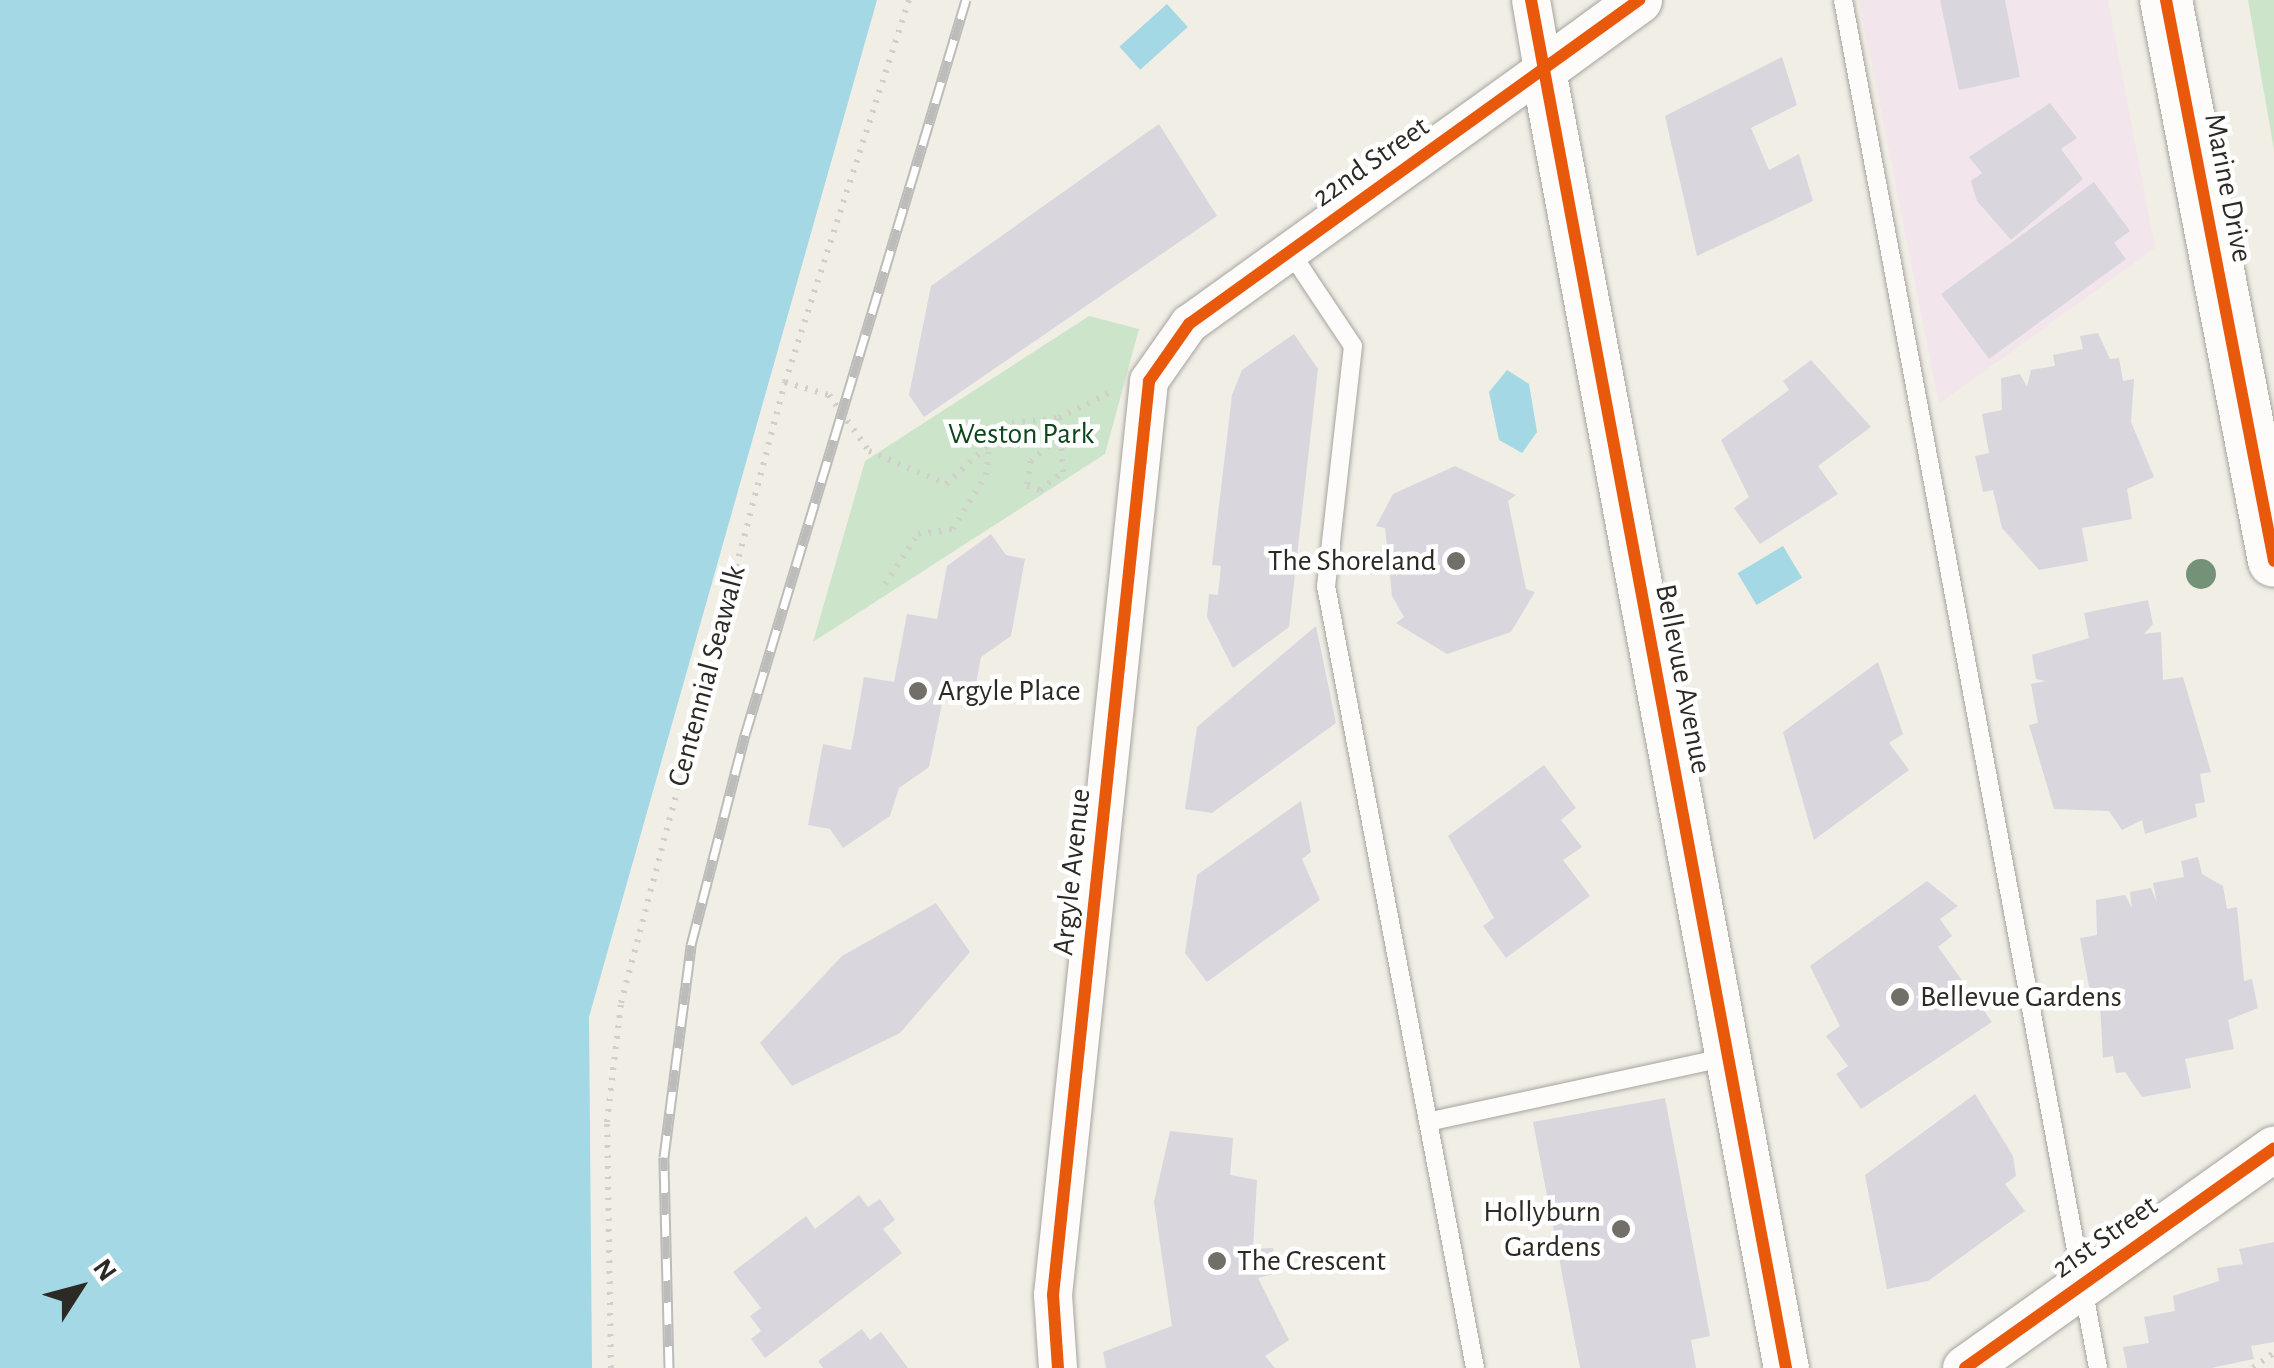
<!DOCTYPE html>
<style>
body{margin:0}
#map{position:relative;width:2274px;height:1368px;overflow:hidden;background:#f1eee6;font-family:"Alegreya Sans",sans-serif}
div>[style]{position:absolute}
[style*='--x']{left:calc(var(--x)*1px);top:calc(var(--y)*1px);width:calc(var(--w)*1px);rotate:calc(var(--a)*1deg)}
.commercial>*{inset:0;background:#f2e6ec}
.green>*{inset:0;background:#cce5ca}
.water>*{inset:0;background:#a3d8e4;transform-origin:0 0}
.building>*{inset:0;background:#d9d6de}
.path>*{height:6px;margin-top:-3px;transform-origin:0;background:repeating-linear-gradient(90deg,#d0cfcc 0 2.5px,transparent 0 10.5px)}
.roads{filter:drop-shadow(0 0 2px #a6a49e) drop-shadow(0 0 2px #a6a49e)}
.service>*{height:18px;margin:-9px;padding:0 9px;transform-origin:9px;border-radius:9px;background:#fdfcfb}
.minor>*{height:38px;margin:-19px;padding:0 19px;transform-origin:19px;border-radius:19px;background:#fdfcfb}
.tertiary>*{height:45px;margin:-22.5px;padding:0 22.5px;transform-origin:22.5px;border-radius:22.5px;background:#fdfcfb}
.secondary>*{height:52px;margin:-26px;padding:0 26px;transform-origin:26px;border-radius:26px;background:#fdfcfb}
.rail>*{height:11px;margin-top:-5.5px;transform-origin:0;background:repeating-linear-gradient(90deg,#fff 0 22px,#bcbcba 0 44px);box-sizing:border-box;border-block:2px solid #bcbcba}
.cycleway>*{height:12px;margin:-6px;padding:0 6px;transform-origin:6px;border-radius:6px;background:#e8590c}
.trees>*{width:30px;height:30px;margin:-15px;border-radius:50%;background:#749278}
.dots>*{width:28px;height:28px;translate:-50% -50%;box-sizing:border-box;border:5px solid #fff;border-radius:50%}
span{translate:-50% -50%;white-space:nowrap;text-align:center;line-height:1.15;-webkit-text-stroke:9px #fff;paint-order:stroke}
.street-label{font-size:30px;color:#2c2a24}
.park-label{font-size:30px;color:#0e471e}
.poi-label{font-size:30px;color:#2c2a24}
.right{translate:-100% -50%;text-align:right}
.left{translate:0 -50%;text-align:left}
.north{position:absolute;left:30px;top:1238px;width:100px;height:100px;-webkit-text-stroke:8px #fff;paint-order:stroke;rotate:54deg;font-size:28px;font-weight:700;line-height:40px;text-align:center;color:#2c2a24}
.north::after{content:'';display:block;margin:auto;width:35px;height:45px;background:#2c2a24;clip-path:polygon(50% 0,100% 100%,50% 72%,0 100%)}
</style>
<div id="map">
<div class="commercial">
<div style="clip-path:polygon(1859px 0,2108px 0,2155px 248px,1939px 404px)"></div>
</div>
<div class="green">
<div style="clip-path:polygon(2248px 0,2274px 0,2274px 150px)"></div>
<div style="clip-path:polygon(1089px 316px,1139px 329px,1105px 454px,813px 642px,865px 461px)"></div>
</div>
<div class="water">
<div style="clip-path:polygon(0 0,877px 0,589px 1017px,592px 1368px,0 1368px)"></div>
<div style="left:1167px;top:4px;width:31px;height:64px;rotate:48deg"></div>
<div style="clip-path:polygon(1507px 370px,1529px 384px,1537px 432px,1522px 453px,1499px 440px,1489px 392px)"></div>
<div style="left:1783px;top:546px;width:37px;height:53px;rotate:59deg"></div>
</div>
<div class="building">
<div style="clip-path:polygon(1940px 0,2005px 0,2020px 77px,1959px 90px)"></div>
<div style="clip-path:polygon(1782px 57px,1797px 105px,1751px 128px,1769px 170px,1799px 154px,1813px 201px,1697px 256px,1665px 116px)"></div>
<div style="clip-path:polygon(2050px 103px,2077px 138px,2061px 149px,2083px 179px,2011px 240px,1977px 201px,1971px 181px,1982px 173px,1969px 157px)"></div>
<div style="clip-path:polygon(1159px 124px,1217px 216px,924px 417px,909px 395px,931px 286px)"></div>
<div style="clip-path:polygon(2094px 182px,2130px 231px,2114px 243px,2126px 259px,1989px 359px,1941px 294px)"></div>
<div style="clip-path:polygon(2098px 333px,2110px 359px,2119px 358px,2123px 381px,2134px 379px,2131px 422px,2154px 477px,2127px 489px,2132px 519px,2082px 528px,2088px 561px,2039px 570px,2002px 528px,1993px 490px,1983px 492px,1975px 456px,1989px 453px,1982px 414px,2002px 410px,2001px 378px,2020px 374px,2027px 387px,2031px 370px,2055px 366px,2053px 355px,2083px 349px,2080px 336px)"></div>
<div style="clip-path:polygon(1294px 334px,1318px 369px,1289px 627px,1233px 668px,1207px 617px,1209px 594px,1218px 595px,1221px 566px,1212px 565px,1232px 395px,1242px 370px)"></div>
<div style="clip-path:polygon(1811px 360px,1871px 427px,1818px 466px,1838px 494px,1760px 544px,1734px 508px,1749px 497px,1721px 440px,1789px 390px,1783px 381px)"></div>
<div style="clip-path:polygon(1455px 466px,1516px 495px,1508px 501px,1526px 589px,1535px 592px,1511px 632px,1447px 654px,1396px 623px,1404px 617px,1392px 596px,1385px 528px,1376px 526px,1393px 494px)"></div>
<div style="clip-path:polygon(991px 534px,1006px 555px,1025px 559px,1011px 636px,981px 657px,972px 705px,943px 699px,929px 767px,899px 788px,890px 816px,843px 848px,830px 829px,808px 825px,823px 744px,851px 750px,864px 677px,894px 682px,907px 614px,937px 619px,947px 566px)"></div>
<div style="clip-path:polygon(2148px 600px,2153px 624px,2144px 634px,2161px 632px,2163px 680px,2183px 677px,2211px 772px,2200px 774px,2205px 802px,2195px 804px,2197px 817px,2145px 834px,2142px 820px,2122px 830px,2109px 811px,2054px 809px,2029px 725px,2038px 723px,2031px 684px,2046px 681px,2036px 679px,2032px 655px,2089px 638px,2084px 613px)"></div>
<div style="clip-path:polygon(1316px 626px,1336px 723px,1212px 813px,1185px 809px,1197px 727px)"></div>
<div style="clip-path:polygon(1878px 662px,1903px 734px,1889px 743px,1909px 770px,1814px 840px,1783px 732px)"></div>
<div style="clip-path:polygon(1544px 765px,1576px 808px,1561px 820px,1582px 847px,1563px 860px,1590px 896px,1506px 958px,1483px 926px,1494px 918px,1448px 836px)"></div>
<div style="clip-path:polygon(1301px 801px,1311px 852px,1302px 859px,1320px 900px,1207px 982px,1185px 953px,1197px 875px)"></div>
<div style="clip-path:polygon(2198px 857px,2202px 874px,2223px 886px,2227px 909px,2237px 907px,2244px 981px,2252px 979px,2258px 1008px,2228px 1020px,2234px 1049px,2185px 1059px,2191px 1088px,2142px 1097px,2125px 1072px,2116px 1073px,2113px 1056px,2103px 1058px,2100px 1003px,2092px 1003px,2080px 938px,2097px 935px,2096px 900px,2125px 895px,2132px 908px,2130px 892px,2151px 888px,2157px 903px,2153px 883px,2184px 877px,2181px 861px)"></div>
<div style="clip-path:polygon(1927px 881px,1958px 906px,1940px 919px,1952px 936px,1938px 947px,1992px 1022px,1861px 1109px,1836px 1074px,1848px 1066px,1826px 1036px,1840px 1026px,1810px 966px)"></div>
<div style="clip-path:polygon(936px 903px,970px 952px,900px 1033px,792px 1086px,760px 1043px,842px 956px)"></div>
<div style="clip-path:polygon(1975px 1094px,2013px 1156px,2016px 1176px,2005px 1184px,2025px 1211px,1928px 1281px,1887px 1289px,1865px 1175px)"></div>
<div style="clip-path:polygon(1665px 1098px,1710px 1336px,1691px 1340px,1696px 1368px,1580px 1368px,1533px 1122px)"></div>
<div style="clip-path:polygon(1170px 1131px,1233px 1138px,1230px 1175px,1257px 1180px,1253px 1249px,1273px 1248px,1278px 1273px,1258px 1278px,1289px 1340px,1265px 1356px,1275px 1368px,1106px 1368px,1103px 1352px,1172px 1326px,1154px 1202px)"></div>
<div style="clip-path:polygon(859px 1195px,868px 1207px,880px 1199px,895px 1220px,883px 1229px,902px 1253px,765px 1358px,751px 1339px,761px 1331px,750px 1316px,761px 1308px,733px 1272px,806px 1216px,815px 1229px)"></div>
<div style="clip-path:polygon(2274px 1242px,2274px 1342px,2251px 1346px,2254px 1359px,2211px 1368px,2127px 1368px,2123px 1347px,2149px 1343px,2144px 1317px,2175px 1311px,2173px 1296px,2219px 1281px,2217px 1268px,2243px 1264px,2239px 1249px)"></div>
<div style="clip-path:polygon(862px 1329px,870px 1340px,881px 1332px,908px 1368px,823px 1368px,818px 1361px)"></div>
</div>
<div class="path">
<div style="--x:785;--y:382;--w:46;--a:16.5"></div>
<div style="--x:829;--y:395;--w:69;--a:54.5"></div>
<div style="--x:869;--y:451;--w:84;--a:23.2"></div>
<div style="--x:946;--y:484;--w:90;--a:-42.7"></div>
<div style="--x:1012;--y:423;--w:47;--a:-6.1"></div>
<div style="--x:1059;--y:418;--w:56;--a:-26.6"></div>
<div style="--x:1056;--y:439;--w:33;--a:139"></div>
<div style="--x:1031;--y:461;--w:25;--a:99"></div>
<div style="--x:1027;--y:486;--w:14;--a:17"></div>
<div style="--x:1040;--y:490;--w:29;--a:-38"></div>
<div style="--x:1063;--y:472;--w:54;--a:-94.2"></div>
<div style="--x:885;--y:584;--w:60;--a:-56.6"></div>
<div style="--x:918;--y:534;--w:35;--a:-8"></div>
<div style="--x:953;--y:529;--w:63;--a:-58.6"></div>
<div style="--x:986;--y:475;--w:33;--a:-83"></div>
<div style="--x:611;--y:1368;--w:246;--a:-90.9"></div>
<div style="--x:607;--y:1122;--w:120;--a:-83.3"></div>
<div style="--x:621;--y:1003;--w:642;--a:-75.21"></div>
<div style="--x:785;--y:382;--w:402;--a:-72"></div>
<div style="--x:2253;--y:1368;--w:26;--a:-36"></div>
</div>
<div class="roads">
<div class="service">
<div style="--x:1843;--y:0;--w:1392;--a:79.44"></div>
<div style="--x:1289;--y:250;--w:115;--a:56.3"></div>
<div style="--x:1353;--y:346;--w:242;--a:96.4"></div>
<div style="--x:1326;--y:586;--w:796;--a:79.21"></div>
<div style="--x:1432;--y:1121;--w:303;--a:-12.2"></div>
</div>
<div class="minor">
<div style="--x:1058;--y:1368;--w:73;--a:-93.9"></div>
<div style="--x:1053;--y:1295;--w:919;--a:-84"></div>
<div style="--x:1149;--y:381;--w:70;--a:-54.9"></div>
<div style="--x:1189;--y:324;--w:436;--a:-35.7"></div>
<div style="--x:1543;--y:70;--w:71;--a:-99.7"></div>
</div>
<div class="tertiary">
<div style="--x:1639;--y:0;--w:119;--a:143.9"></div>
<div style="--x:1543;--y:70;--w:1321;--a:79.4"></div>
<div style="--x:1965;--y:1368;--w:379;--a:-35.4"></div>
</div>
<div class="secondary">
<div style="--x:2166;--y:0;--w:571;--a:79.1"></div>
</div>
</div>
<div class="rail">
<div style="--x:669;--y:1368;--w:211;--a:-91.4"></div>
<div style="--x:664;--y:1157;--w:214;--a:-82.7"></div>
<div style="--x:691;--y:945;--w:217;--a:-75.6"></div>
<div style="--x:745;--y:735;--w:768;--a:-73.27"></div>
</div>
<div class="cycleway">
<div style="--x:1531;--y:0;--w:1392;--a:79.44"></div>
<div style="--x:2166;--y:0;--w:571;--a:79.1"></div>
<div style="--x:1058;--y:1368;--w:73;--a:-93.9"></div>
<div style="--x:1053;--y:1295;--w:919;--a:-84"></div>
<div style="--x:1149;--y:381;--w:70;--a:-54.9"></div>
<div style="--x:1189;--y:324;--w:555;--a:-35.75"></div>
<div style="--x:1965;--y:1368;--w:379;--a:-35.4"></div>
</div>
<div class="trees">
<div style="left:2201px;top:574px"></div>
</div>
<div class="dots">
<div style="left:1456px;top:561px;background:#716f68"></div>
<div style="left:918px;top:691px;background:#716f68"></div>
<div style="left:1900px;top:997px;background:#716f68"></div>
<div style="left:1621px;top:1229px;background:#716f68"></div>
<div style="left:1217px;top:1261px;background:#716f68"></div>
</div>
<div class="street-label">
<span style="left:1371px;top:162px;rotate:-35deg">22nd Street</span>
<span style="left:2228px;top:188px;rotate:79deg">Marine Drive</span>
<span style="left:707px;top:676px;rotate:-75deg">Centennial Seawalk</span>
<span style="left:1683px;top:679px;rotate:79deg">Bellevue Avenue</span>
<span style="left:1072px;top:872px;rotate:-84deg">Argyle Avenue</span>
<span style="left:2105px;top:1237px;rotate:-35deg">21st Street</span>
</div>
<div class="park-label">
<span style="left:1021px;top:434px">Weston Park</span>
</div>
<div class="poi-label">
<span class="right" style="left:1436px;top:561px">The Shoreland</span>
<span class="left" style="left:938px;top:691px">Argyle Place</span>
<span class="left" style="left:1920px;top:997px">Bellevue Gardens</span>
<span class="right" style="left:1601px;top:1229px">Hollyburn<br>Gardens</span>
<span class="left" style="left:1237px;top:1261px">The Crescent</span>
</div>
<div class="north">N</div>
</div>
